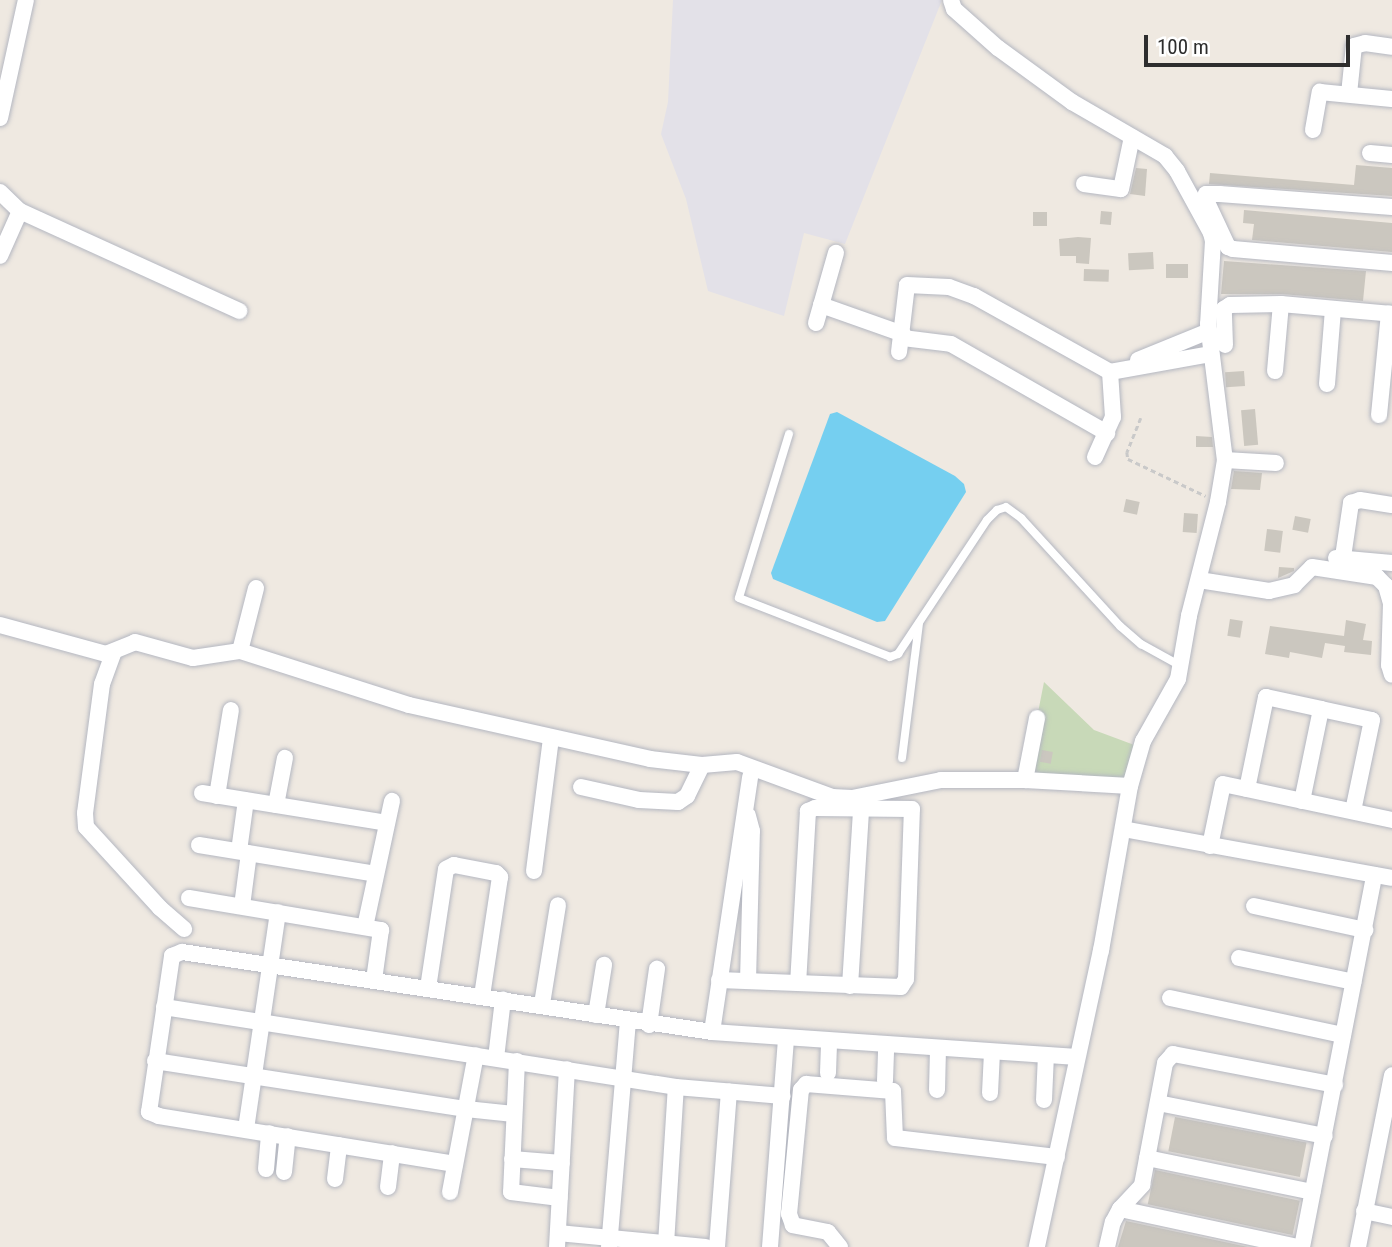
<!DOCTYPE html>
<style>
body{margin:0}
#map{position:relative;width:1392px;height:1247px;overflow:hidden;background:#efe9e1;font-family:"Roboto Condensed",sans-serif}
div>[style]{position:absolute}
[style*='--x']{left:calc(var(--x)*1px);top:calc(var(--y)*1px);width:calc(var(--w)*1px);rotate:calc(var(--a)*1deg)}
.industrial>*{inset:0;background:#e3e1e8}
.cemetery>*{inset:0;background:#c8d9b8}
.water>*{inset:0;background:#75cff0}
.building>*{inset:0;background:#cbc7bf;transform-origin:0 0}
.path>*{height:2.5px;margin-top:-1.25px;transform-origin:0;background:repeating-linear-gradient(90deg,#c9c9c9 0 5px,transparent 0 8.5px)}
.roads{filter:drop-shadow(0 0 2px #b4b7c1) drop-shadow(0 0 2px #b4b7c1)}
.lane>*{height:8px;margin:-4px;padding:0 4px;transform-origin:4px;border-radius:4px;background:#fff}
.street>*{height:16px;margin:-8px;padding:0 8px;transform-origin:8px;border-radius:8px;background:#fff}
span{translate:-50% -50%;white-space:nowrap;text-align:center;line-height:1.15;-webkit-text-stroke:5px #fff;paint-order:stroke}
.scale{position:absolute;left:1144px;top:35px;width:206px;height:32px;box-sizing:border-box;border:4px solid #2e2e2e;border-top:0;padding-left:9px;font-size:21px;line-height:24px;white-space:nowrap;color:#2e2e2e;-webkit-text-stroke:5px #fff;paint-order:stroke}
</style>
<div id="map">
<div class="industrial">
<div style="clip-path:polygon(673px 0,942px 0,845px 244px,804px 233px,784px 316px,708px 291px,686px 199px,661px 134px,668px 102px)"></div>
</div>
<div class="cemetery">
<div style="clip-path:polygon(1044px 682px,1094px 730px,1137px 746px,1128px 789px,1024px 784px)"></div>
</div>
<div class="water">
<div style="clip-path:polygon(837px 412px,955px 476px,964px 484px,966px 492px,885px 621px,877px 622px,773px 579px,771px 573px,830px 414px)"></div>
</div>
<div class="building">
<div style="clip-path:polygon(1356px 165px,1392px 168px,1392px 196px,1209px 184px,1210px 173px,1354px 185px)"></div>
<div style="clip-path:polygon(1136px 168px,1147px 169px,1145px 196px,1130px 194px)"></div>
<div style="clip-path:polygon(1244px 210px,1392px 223px,1392px 252px,1252px 240px,1254px 224px,1243px 223px)"></div>
<div style="left:1101px;top:211px;width:11px;height:13px;rotate:5deg"></div>
<div style="left:1033px;top:212px;width:14px;height:14px"></div>
<div style="clip-path:polygon(1078px 237px,1091px 238px,1089px 264px,1076px 263px,1076px 256px,1060px 256px,1059px 239px)"></div>
<div style="left:1153px;top:252px;width:17px;height:25px;rotate:87deg"></div>
<div style="clip-path:polygon(1224px 261px,1366px 271px,1363px 301px,1282px 294px,1221px 294px)"></div>
<div style="left:1166px;top:264px;width:22px;height:14px"></div>
<div style="left:1084px;top:269px;width:25px;height:12px;rotate:2deg"></div>
<div style="left:1244px;top:371px;width:15px;height:19px;rotate:86deg"></div>
<div style="left:1255px;top:409px;width:36px;height:14px;rotate:85deg"></div>
<div style="clip-path:polygon(1196px 436px,1212px 437px,1213px 447px,1196px 447px)"></div>
<div style="clip-path:polygon(1234px 471px,1262px 473px,1260px 490px,1231px 489px)"></div>
<div style="left:1126px;top:499px;width:14px;height:13px;rotate:12deg"></div>
<div style="left:1184px;top:513px;width:14px;height:19px;rotate:4deg"></div>
<div style="left:1295px;top:516px;width:16px;height:14px;rotate:11deg"></div>
<div style="left:1267px;top:529px;width:16px;height:22px;rotate:7deg"></div>
<div style="clip-path:polygon(1279px 567px,1294px 568px,1294px 571px,1278px 578px)"></div>
<div style="left:1230px;top:619px;width:13px;height:17px;rotate:9deg"></div>
<div style="clip-path:polygon(1346px 620px,1366px 624px,1363px 640px,1372px 641px,1371px 655px,1344px 652px,1345px 646px,1325px 643px,1322px 658px,1290px 652px,1289px 658px,1265px 654px,1270px 626px,1344px 636px)"></div>
<div style="left:1042px;top:750px;width:11px;height:12px;rotate:10deg"></div>
<div style="left:1175px;top:1117px;width:134px;height:35px;rotate:11deg"></div>
<div style="left:1155px;top:1170px;width:148px;height:35px;rotate:12deg"></div>
<div style="clip-path:polygon(1126px 1221px,1248px 1247px,1118px 1247px)"></div>
</div>
<div class="path">
<div style="--x:1141;--y:418;--w:37;--a:112"></div>
<div style="--x:1127;--y:452;--w:7;--a:82"></div>
<div style="--x:1128;--y:459;--w:86;--a:25.4"></div>
</div>
<div class="roads">
<div class="lane">
<div style="--x:789;--y:434;--w:171;--a:107"></div>
<div style="--x:739;--y:598;--w:162;--a:21.3"></div>
<div style="--x:890;--y:657;--w:9;--a:-21"></div>
<div style="--x:898;--y:654;--w:161;--a:-56.4"></div>
<div style="--x:987;--y:520;--w:14;--a:-45"></div>
<div style="--x:997;--y:510;--w:9;--a:-18"></div>
<div style="--x:1006;--y:507;--w:19;--a:36"></div>
<div style="--x:1021;--y:518;--w:147;--a:47.5"></div>
<div style="--x:1120;--y:626;--w:28;--a:41"></div>
<div style="--x:1141;--y:644;--w:46;--a:28.8"></div>
<div style="--x:902;--y:758;--w:135;--a:-82.8"></div>
</div>
<div class="street">
<div style="--x:951;--y:0;--w:9;--a:72"></div>
<div style="--x:954;--y:9;--w:59;--a:41.6"></div>
<div style="--x:998;--y:48;--w:92;--a:36.1"></div>
<div style="--x:1072;--y:102;--w:108;--a:30.1"></div>
<div style="--x:1165;--y:156;--w:19;--a:51"></div>
<div style="--x:1177;--y:171;--w:71;--a:61.3"></div>
<div style="--x:1211;--y:233;--w:8;--a:76"></div>
<div style="--x:1213;--y:241;--w:83;--a:93.4"></div>
<div style="--x:1208;--y:324;--w:137;--a:82.9"></div>
<div style="--x:1225;--y:460;--w:43;--a:99.5"></div>
<div style="--x:1218;--y:502;--w:118;--a:104.3"></div>
<div style="--x:1189;--y:616;--w:64;--a:99.9"></div>
<div style="--x:1178;--y:679;--w:71;--a:119.4"></div>
<div style="--x:1143;--y:741;--w:47;--a:106.1"></div>
<div style="--x:1130;--y:786;--w:167;--a:100"></div>
<div style="--x:1101;--y:950;--w:304;--a:102.2"></div>
<div style="--x:1349;--y:94;--w:48;--a:-84.1"></div>
<div style="--x:1354;--y:46;--w:11;--a:-15"></div>
<div style="--x:1365;--y:43;--w:27;--a:8"></div>
<div style="--x:0;--y:118;--w:121;--a:-77.6"></div>
<div style="--x:1313;--y:130;--w:39;--a:-80"></div>
<div style="--x:1320;--y:92;--w:72;--a:5.6"></div>
<div style="--x:1370;--y:153;--w:22;--a:5"></div>
<div style="--x:1084;--y:184;--w:37;--a:8"></div>
<div style="--x:1121;--y:189;--w:53;--a:-78.1"></div>
<div style="--x:0;--y:192;--w:28;--a:44"></div>
<div style="--x:20;--y:211;--w:49;--a:114"></div>
<div style="--x:1392;--y:207;--w:173;--a:-175.7"></div>
<div style="--x:1219;--y:194;--w:13;--a:180"></div>
<div style="--x:1206;--y:194;--w:4;--a:104"></div>
<div style="--x:1205;--y:198;--w:54;--a:64.9"></div>
<div style="--x:1228;--y:247;--w:5;--a:22"></div>
<div style="--x:1233;--y:249;--w:160;--a:5"></div>
<div style="--x:20;--y:211;--w:241;--a:24.5"></div>
<div style="--x:821;--y:305;--w:87;--a:19.5"></div>
<div style="--x:816;--y:323;--w:73;--a:-74.1"></div>
<div style="--x:903;--y:338;--w:48;--a:7.1"></div>
<div style="--x:951;--y:344;--w:180;--a:29.7"></div>
<div style="--x:1225;--y:345;--w:36;--a:-92"></div>
<div style="--x:1224;--y:309;--w:7;--a:-34"></div>
<div style="--x:1230;--y:305;--w:51;--a:-1.1"></div>
<div style="--x:1281;--y:304;--w:111;--a:5.1"></div>
<div style="--x:899;--y:352;--w:67;--a:-83.2"></div>
<div style="--x:907;--y:285;--w:42;--a:2.7"></div>
<div style="--x:949;--y:287;--w:27;--a:20"></div>
<div style="--x:974;--y:296;--w:156;--a:29.2"></div>
<div style="--x:1110;--y:372;--w:103;--a:-10.1"></div>
<div style="--x:1138;--y:360;--w:77;--a:-22.2"></div>
<div style="--x:1275;--y:371;--w:67;--a:-84.9"></div>
<div style="--x:1327;--y:384;--w:75;--a:-85.4"></div>
<div style="--x:1379;--y:415;--w:102;--a:-84.4"></div>
<div style="--x:1095;--y:457;--w:44;--a:-65.8"></div>
<div style="--x:1113;--y:417;--w:45;--a:-93.8"></div>
<div style="--x:1225;--y:460;--w:51;--a:3.4"></div>
<div style="--x:1343;--y:557;--w:55;--a:-81.6"></div>
<div style="--x:1351;--y:503;--w:9;--a:-18"></div>
<div style="--x:1360;--y:500;--w:32;--a:9"></div>
<div style="--x:1336;--y:558;--w:56;--a:5.1"></div>
<div style="--x:1199;--y:580;--w:71;--a:8.9"></div>
<div style="--x:1269;--y:591;--w:26;--a:-13"></div>
<div style="--x:1294;--y:585;--w:25;--a:-45"></div>
<div style="--x:1312;--y:567;--w:66;--a:8.7"></div>
<div style="--x:1377;--y:577;--w:13;--a:45"></div>
<div style="--x:1386;--y:586;--w:18;--a:74"></div>
<div style="--x:1391;--y:603;--w:62;--a:91.8"></div>
<div style="--x:1389;--y:665;--w:10;--a:73"></div>
<div style="--x:0;--y:625;--w:110;--a:15.3"></div>
<div style="--x:106;--y:654;--w:31;--a:-22"></div>
<div style="--x:135;--y:642;--w:60;--a:15.4"></div>
<div style="--x:193;--y:658;--w:48;--a:-8.5"></div>
<div style="--x:240;--y:651;--w:177;--a:17.7"></div>
<div style="--x:409;--y:705;--w:247;--a:12.6"></div>
<div style="--x:650;--y:759;--w:52;--a:6.6"></div>
<div style="--x:702;--y:765;--w:35;--a:-5"></div>
<div style="--x:737;--y:762;--w:101;--a:20.2"></div>
<div style="--x:832;--y:797;--w:20;--a:3"></div>
<div style="--x:852;--y:798;--w:91;--a:-11.4"></div>
<div style="--x:941;--y:780;--w:84;--a:0"></div>
<div style="--x:1025;--y:780;--w:105;--a:3.3"></div>
<div style="--x:240;--y:651;--w:65;--a:-75.7"></div>
<div style="--x:113;--y:654;--w:32;--a:110"></div>
<div style="--x:102;--y:684;--w:130;--a:97.5"></div>
<div style="--x:85;--y:813;--w:14;--a:86"></div>
<div style="--x:86;--y:827;--w:110;--a:47.6"></div>
<div style="--x:160;--y:908;--w:32;--a:41"></div>
<div style="--x:1025;--y:780;--w:63;--a:-79"></div>
<div style="--x:581;--y:787;--w:59;--a:12.6"></div>
<div style="--x:639;--y:800;--w:39;--a:3"></div>
<div style="--x:678;--y:802;--w:11;--a:-34"></div>
<div style="--x:687;--y:796;--w:34;--a:-64"></div>
<div style="--x:1247;--y:789;--w:94;--a:-78.3"></div>
<div style="--x:1266;--y:697;--w:56;--a:12.3"></div>
<div style="--x:1321;--y:709;--w:52;--a:12.2"></div>
<div style="--x:1372;--y:720;--w:93;--a:101.8"></div>
<div style="--x:202;--y:793;--w:187;--a:9.2"></div>
<div style="--x:217;--y:796;--w:87;--a:-80.8"></div>
<div style="--x:1302;--y:801;--w:94;--a:-78.3"></div>
<div style="--x:276;--y:805;--w:48;--a:-79.2"></div>
<div style="--x:1123;--y:829;--w:273;--a:10.3"></div>
<div style="--x:199;--y:845;--w:179;--a:9.3"></div>
<div style="--x:1210;--y:846;--w:63;--a:-78.2"></div>
<div style="--x:1223;--y:784;--w:173;--a:12"></div>
<div style="--x:239;--y:851;--w:51;--a:-82.2"></div>
<div style="--x:534;--y:871;--w:133;--a:-82.7"></div>
<div style="--x:189;--y:898;--w:195;--a:9.5"></div>
<div style="--x:381;--y:930;--w:50;--a:98"></div>
<div style="--x:242;--y:906;--w:53;--a:-82.5"></div>
<div style="--x:1254;--y:906;--w:114;--a:12.2"></div>
<div style="--x:365;--y:927;--w:129;--a:-77.9"></div>
<div style="--x:1239;--y:958;--w:117;--a:11.8"></div>
<div style="--x:719;--y:980;--w:182;--a:2.2"></div>
<div style="--x:901;--y:987;--w:9;--a:-58"></div>
<div style="--x:906;--y:979;--w:170;--a:-88"></div>
<div style="--x:912;--y:809;--w:97;--a:-179.4"></div>
<div style="--x:815;--y:808;--w:8;--a:157"></div>
<div style="--x:808;--y:811;--w:172;--a:93.3"></div>
<div style="--x:748;--y:981;--w:150;--a:-88.5"></div>
<div style="--x:752;--y:831;--w:16;--a:-105"></div>
<div style="--x:850;--y:986;--w:177;--a:-86.4"></div>
<div style="--x:428;--y:988;--w:120;--a:-81.4"></div>
<div style="--x:446;--y:869;--w:9;--a:-27"></div>
<div style="--x:454;--y:865;--w:43;--a:10.8"></div>
<div style="--x:496;--y:873;--w:6;--a:45"></div>
<div style="--x:500;--y:877;--w:120;--a:98.6"></div>
<div style="--x:1170;--y:998;--w:177;--a:12.1"></div>
<div style="--x:542;--y:1004;--w:100;--a:-80.8"></div>
<div style="--x:164;--y:1007;--w:518;--a:8.88"></div>
<div style="--x:676;--y:1087;--w:107;--a:4.8"></div>
<div style="--x:596;--y:1015;--w:51;--a:-80.9"></div>
<div style="--x:649;--y:1025;--w:57;--a:-81.9"></div>
<div style="--x:712;--y:1032;--w:258;--a:-81.5"></div>
<div style="--x:496;--y:1058;--w:59;--a:-83.2"></div>
<div style="--x:155;--y:1061;--w:315;--a:8.8"></div>
<div style="--x:466;--y:1109;--w:48;--a:5.9"></div>
<div style="--x:517;--y:1061;--w:131;--a:92.6"></div>
<div style="--x:511;--y:1192;--w:49;--a:7"></div>
<div style="--x:828;--y:1073;--w:31;--a:-88"></div>
<div style="--x:885;--y:1081;--w:36;--a:-88"></div>
<div style="--x:937;--y:1090;--w:42;--a:-88.6"></div>
<div style="--x:990;--y:1093;--w:41;--a:-87.2"></div>
<div style="--x:1044;--y:1100;--w:45;--a:-87.5"></div>
<div style="--x:1158;--y:1103;--w:170;--a:11.2"></div>
<div style="--x:246;--y:1129;--w:219;--a:-81.6"></div>
<div style="--x:1147;--y:1158;--w:169;--a:11.6"></div>
<div style="--x:512;--y:1159;--w:50;--a:4.6"></div>
<div style="--x:455;--y:1164;--w:300;--a:-170.8"></div>
<div style="--x:159;--y:1116;--w:11;--a:-158"></div>
<div style="--x:149;--y:1112;--w:158;--a:-81.6"></div>
<div style="--x:172;--y:956;--w:11;--a:-22"></div>
<div style="--x:182;--y:952;--w:536;--a:8.58"></div>
<div style="--x:712;--y:1032;--w:366;--a:3.9"></div>
<div style="--x:266;--y:1169;--w:36;--a:-85"></div>
<div style="--x:284;--y:1172;--w:36;--a:-84"></div>
<div style="--x:335;--y:1179;--w:34;--a:-83"></div>
<div style="--x:388;--y:1187;--w:34;--a:-83"></div>
<div style="--x:450;--y:1192;--w:139;--a:-79.3"></div>
<div style="--x:1120;--y:1209;--w:182;--a:12.1"></div>
<div style="--x:1364;--y:1211;--w:29;--a:12"></div>
<div style="--x:558;--y:1233;--w:148;--a:5.4"></div>
<div style="--x:666;--y:1244;--w:157;--a:-86.4"></div>
<div style="--x:557;--y:1247;--w:178;--a:-86.8"></div>
<div style="--x:609;--y:1247;--w:226;--a:-85.2"></div>
<div style="--x:717;--y:1247;--w:156;--a:-85.6"></div>
<div style="--x:770;--y:1247;--w:209;--a:-85.6"></div>
<div style="--x:840;--y:1247;--w:19;--a:-129"></div>
<div style="--x:828;--y:1232;--w:36;--a:-169"></div>
<div style="--x:793;--y:1225;--w:12;--a:-110"></div>
<div style="--x:789;--y:1214;--w:125;--a:-84.5"></div>
<div style="--x:801;--y:1090;--w:8;--a:-50"></div>
<div style="--x:806;--y:1084;--w:87;--a:4.6"></div>
<div style="--x:893;--y:1091;--w:47;--a:87.6"></div>
<div style="--x:895;--y:1138;--w:163;--a:6.7"></div>
<div style="--x:1107;--y:1247;--w:26;--a:-77"></div>
<div style="--x:1113;--y:1222;--w:15;--a:-62"></div>
<div style="--x:1120;--y:1209;--w:33;--a:-47"></div>
<div style="--x:1142;--y:1185;--w:124;--a:-79.3"></div>
<div style="--x:1165;--y:1063;--w:12;--a:-48"></div>
<div style="--x:1173;--y:1054;--w:165;--a:10.8"></div>
<div style="--x:1302;--y:1247;--w:379;--a:-79"></div>
<div style="--x:1358;--y:1247;--w:175;--a:-78.8"></div>
</div>
</div>
<div class="scale">100 m</div>
</div>
